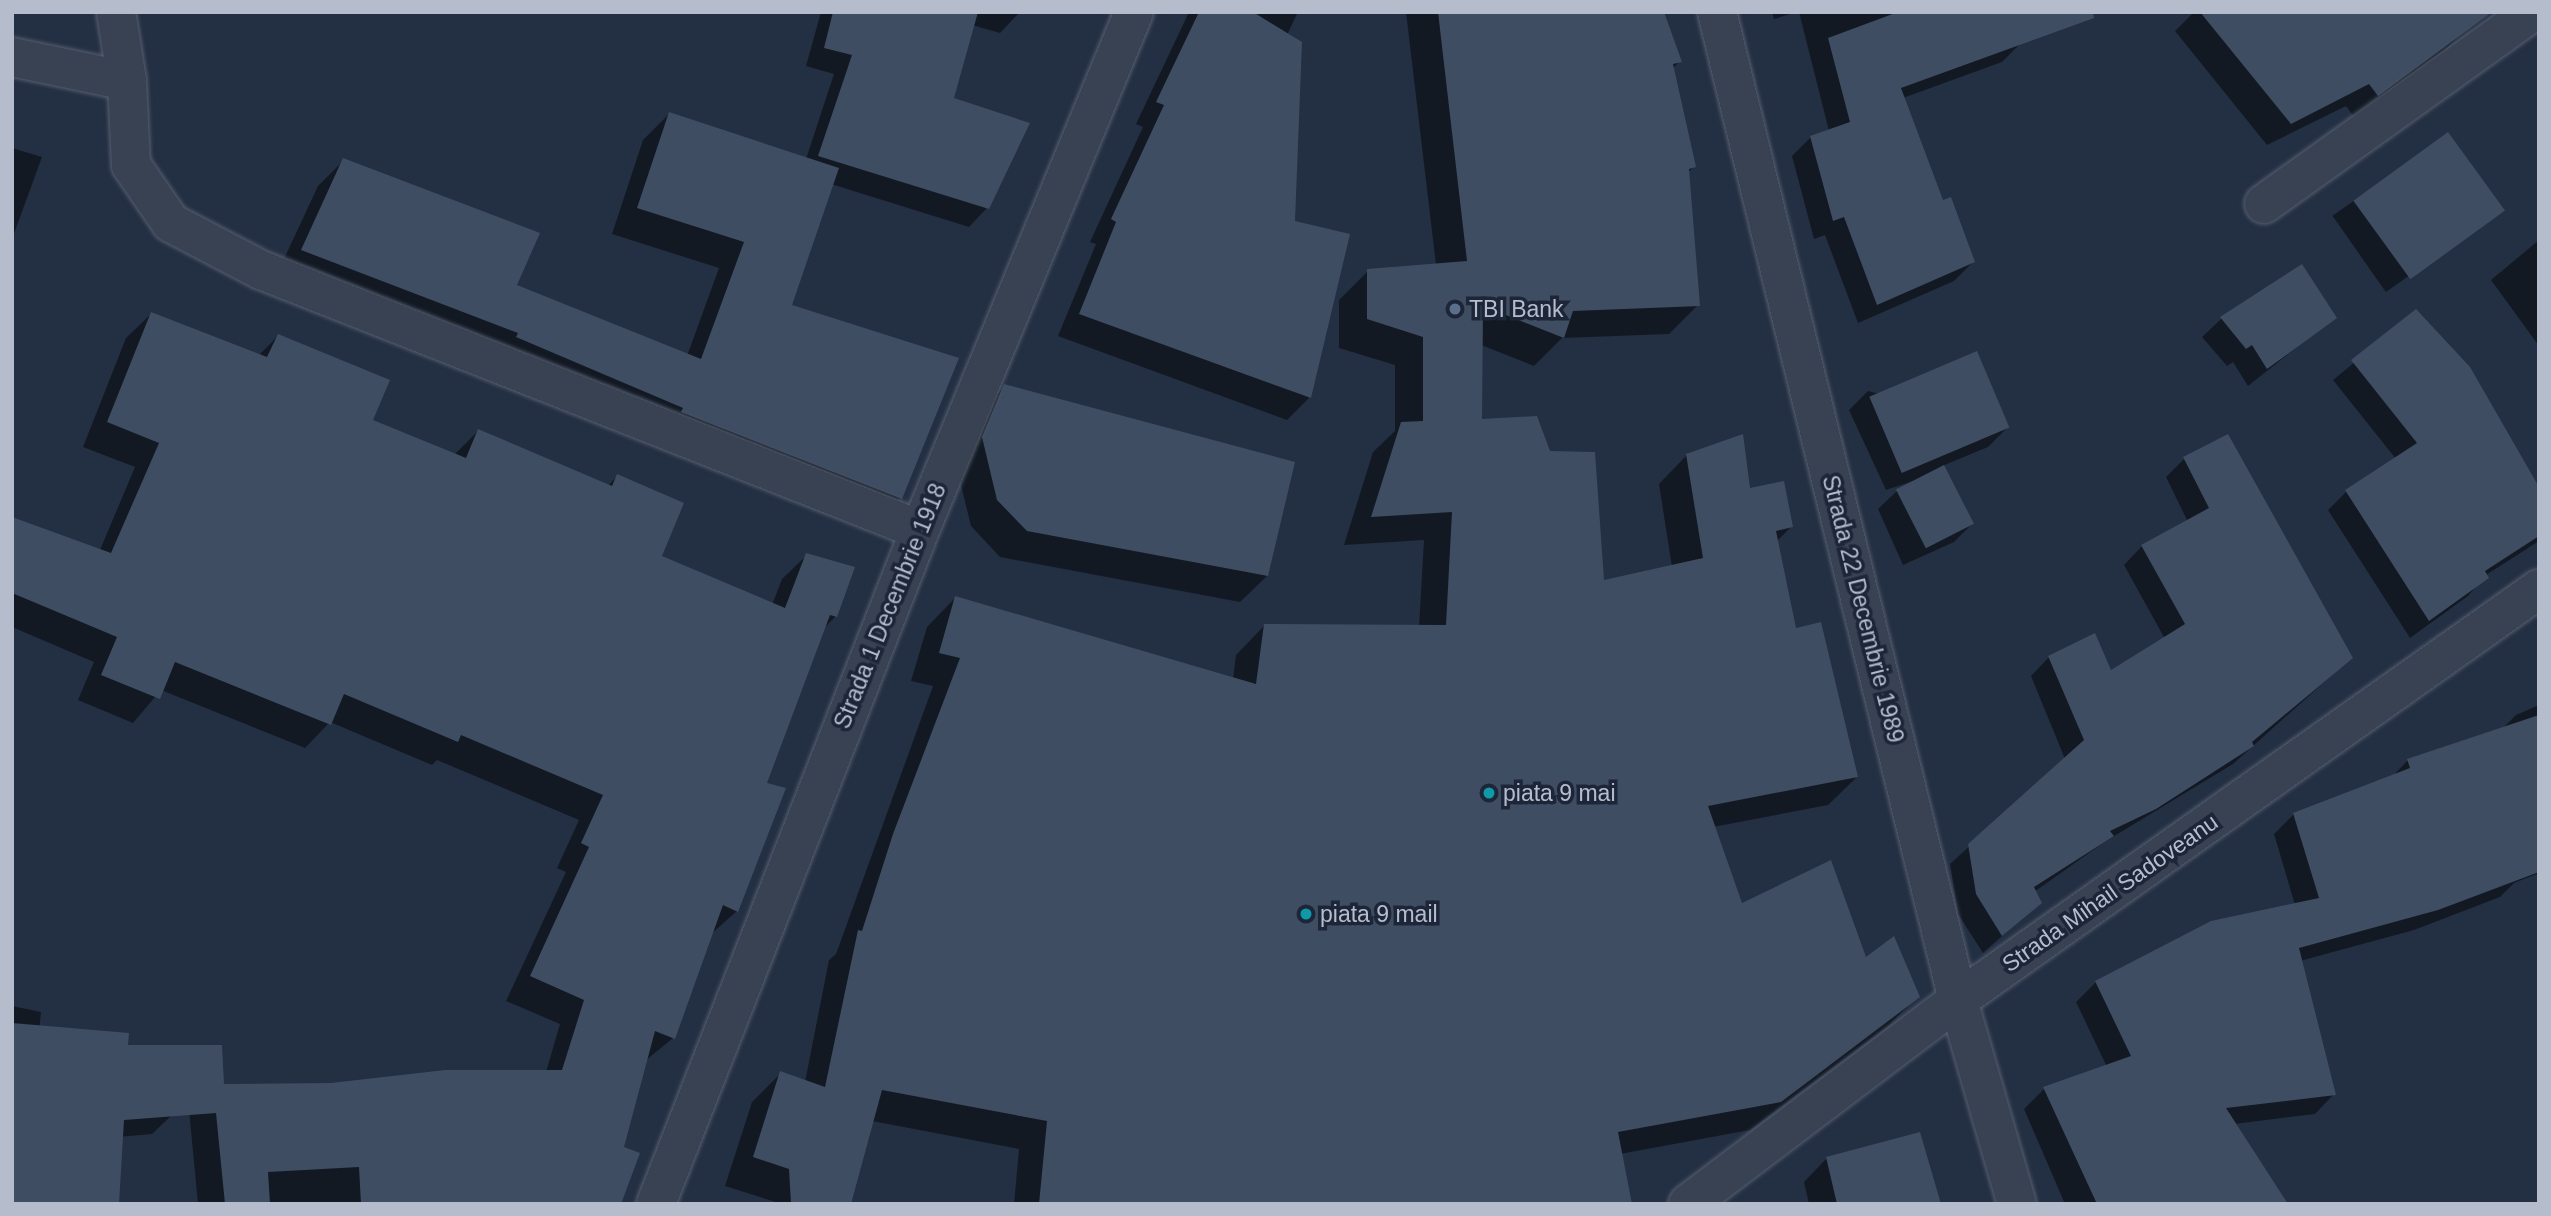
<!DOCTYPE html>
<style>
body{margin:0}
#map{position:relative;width:2551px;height:1216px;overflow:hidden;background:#232f43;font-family:Arial,sans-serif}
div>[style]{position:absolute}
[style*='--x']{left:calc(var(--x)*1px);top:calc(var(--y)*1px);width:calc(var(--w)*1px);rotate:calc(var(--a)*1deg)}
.shadow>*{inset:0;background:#0007;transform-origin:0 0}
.building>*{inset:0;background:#3f4d63;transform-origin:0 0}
.roads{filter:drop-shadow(0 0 2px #565f70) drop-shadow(0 0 2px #565f70)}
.minor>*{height:38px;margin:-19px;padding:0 19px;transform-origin:19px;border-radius:19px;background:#384253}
.dots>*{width:19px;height:19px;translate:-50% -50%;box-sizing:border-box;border:4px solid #1d2638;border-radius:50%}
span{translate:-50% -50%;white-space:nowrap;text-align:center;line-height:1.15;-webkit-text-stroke:7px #1d2638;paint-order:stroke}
.poi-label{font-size:23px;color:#b5bdcd}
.left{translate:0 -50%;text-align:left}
.street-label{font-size:23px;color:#b5bdcd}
.frame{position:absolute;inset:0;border:14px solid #b5bdcd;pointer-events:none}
</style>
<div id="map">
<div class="shadow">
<div style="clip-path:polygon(821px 12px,1020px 12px,1000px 33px,972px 25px,952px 99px,987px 208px,969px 227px,831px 184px,790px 307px,900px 498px,875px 524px,276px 276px,318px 186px,344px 160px,515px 285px,687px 356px,719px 268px,612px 234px,643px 140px,669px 114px,806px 159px,834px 74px,806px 66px)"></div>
<div style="clip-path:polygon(1189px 12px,1298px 12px,1287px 35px,1293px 223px,1348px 235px,1309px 398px,1287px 420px,1058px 336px,1096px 244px,1090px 242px,1143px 127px,1136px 124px)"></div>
<div style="clip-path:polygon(1406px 12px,1662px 12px,1680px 61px,1672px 69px,1694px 167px,1687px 173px,1698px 305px,1669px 334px,1562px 338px,1534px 366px,1481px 345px,1481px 420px,1602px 582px,1672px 567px,1659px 484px,1687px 455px,1748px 491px,1791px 527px,1776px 542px,1795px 631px,1857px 777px,1828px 805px,1713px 827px,1741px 906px,1865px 959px,1918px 996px,1889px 1025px,1750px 1130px,1620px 1154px,1630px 1204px,1014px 1204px,1019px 1149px,872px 1121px,839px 1204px,782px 1204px,725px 1186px,752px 1102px,781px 1073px,805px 1082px,829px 960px,836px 954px,933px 686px,911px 681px,927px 627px,955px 598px,1233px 679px,1236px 655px,1264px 626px,1419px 627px,1424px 540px,1344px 545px,1373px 452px,1395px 431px,1395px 365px,1339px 348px,1339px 300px,1368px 271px,1436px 265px)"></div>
<div style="clip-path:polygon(1772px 12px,1797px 12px,1774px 19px)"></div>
<div style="clip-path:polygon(1799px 12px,2012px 12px,2021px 43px,2002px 62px,1903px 98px,1942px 202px,1973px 262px,1954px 281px,1858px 323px,1825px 235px,1814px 239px,1792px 156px,1811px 137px,1829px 131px)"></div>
<div style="clip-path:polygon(2194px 12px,2446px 12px,2461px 34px,2439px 56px,2354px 117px,2346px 106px,2267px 145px,2175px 31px)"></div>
<div style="left:2448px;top:135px;width:93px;height:141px;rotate:55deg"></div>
<div style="clip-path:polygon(12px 148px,42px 157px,12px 239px)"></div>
<div style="clip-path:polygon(2539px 240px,2539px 346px,2491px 280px)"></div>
<div style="clip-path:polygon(2301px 266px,2335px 317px,2248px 386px,2233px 362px,2227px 366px,2202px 337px,2221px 319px)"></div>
<div style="clip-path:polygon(2416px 312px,2539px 491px,2539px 541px,2486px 575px,2468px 596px,2410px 638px,2328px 510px,2347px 491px,2396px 459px,2333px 380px)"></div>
<div style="clip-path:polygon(151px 314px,258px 356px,278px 336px,371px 421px,454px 455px,478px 431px,608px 486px,617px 476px,660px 557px,772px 605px,782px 579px,807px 555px,836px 616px,823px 629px,764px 784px,737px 911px,710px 935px,673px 1038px,645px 1061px,622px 1148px,619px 1204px,198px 1204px,189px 1110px,331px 1084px,546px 1072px,560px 1024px,506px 1001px,566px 872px,557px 868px,579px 820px,437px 760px,432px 765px,330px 722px,305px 748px,161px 690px,133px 723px,78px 700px,94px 662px,12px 627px,12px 519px,100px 550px,135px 467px,83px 447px,126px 338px)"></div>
<div style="clip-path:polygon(1005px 386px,1267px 576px,1240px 602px,1000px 557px,971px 526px,956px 465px,978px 413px)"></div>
<div style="clip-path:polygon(1868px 391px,2007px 428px,1988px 447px,1942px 466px,1972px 524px,1954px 542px,1903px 565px,1878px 509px,1897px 491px,1919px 479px,1886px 490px,1849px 410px)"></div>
<div style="clip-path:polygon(2184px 459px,2351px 658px,2233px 764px,2106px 841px,2034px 892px,2040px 902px,1983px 953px,1958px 914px,1950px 864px,2065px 759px,2031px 676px,2049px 657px,2110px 673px,2165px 639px,2124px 565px,2142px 546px,2188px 522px,2166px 477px)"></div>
<div style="clip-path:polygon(2539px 705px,2539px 873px,2514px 883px,2500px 897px,2414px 930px,2300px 961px,2334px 1094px,2315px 1114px,2234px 1124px,2274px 1204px,2065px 1204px,2024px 1109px,2044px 1089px,2107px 1067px,2076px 1002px,2096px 982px,2295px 905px,2274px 834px,2294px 814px,2391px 778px,2408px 760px,2502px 729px,2516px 715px)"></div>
<div style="clip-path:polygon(12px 1006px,41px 1012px,22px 1204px,12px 1204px)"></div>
<div style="clip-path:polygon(85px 1066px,171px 1116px,152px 1134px,83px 1140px)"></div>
<div style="clip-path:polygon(1827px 1158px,1939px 1204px,1809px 1204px,1804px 1182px)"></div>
</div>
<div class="building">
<div style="clip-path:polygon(833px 12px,978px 12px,954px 98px,1030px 123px,989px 209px,818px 156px,852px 55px,824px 48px)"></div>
<div style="clip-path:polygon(1199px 12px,1253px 12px,1302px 42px,1295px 221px,1350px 234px,1311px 398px,1079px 314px,1116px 222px,1111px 219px,1164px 105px,1156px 102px)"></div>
<div style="clip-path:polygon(1438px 12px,1664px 12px,1682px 62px,1673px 64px,1696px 167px,1689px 169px,1700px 306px,1573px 311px,1564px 338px,1483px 306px,1482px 419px,1537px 416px,1550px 451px,1595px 452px,1604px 580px,1703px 558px,1686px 454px,1743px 434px,1750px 488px,1784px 481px,1793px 527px,1776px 531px,1796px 628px,1821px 622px,1858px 777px,1708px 806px,1742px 903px,1831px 860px,1866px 957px,1894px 936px,1920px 997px,1781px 1102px,1618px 1132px,1632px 1204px,1039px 1204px,1047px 1121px,882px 1090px,851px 1204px,791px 1204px,789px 1169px,753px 1157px,780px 1071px,825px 1087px,858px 930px,862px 931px,893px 834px,960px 658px,939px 653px,955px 596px,1256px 684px,1264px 624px,1446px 625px,1452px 512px,1371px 517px,1401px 422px,1423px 421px,1423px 337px,1367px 319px,1367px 269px,1467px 261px)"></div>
<div style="clip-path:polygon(1898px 12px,2093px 12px,2094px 18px,1901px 88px,1943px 200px,1951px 197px,1975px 262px,1877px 305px,1844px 217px,1833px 221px,1810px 136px,1850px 122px,1828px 38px)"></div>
<div style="clip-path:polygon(2200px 12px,2492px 12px,2378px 96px,2369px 84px,2291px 124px)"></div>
<div style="clip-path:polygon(669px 112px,839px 168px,792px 305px,959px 358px,902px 499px,681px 412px,683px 408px,516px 337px,518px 333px,301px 250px,343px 158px,540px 233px,517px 285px,701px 359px,744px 242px,637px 208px)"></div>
<div style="left:2448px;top:132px;width:97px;height:117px;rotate:54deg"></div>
<div style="clip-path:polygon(2302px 264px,2337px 318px,2267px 369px,2252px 345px,2246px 349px,2220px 317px)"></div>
<div style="clip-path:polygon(2416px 309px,2470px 367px,2539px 487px,2539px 536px,2485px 571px,2489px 578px,2429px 621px,2345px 490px,2417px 443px,2351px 360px)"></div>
<div style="clip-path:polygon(151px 312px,267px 357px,278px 334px,390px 380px,373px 420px,466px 458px,478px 429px,612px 486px,617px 474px,684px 503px,662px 556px,785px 608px,806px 553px,855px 567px,837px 617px,830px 615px,767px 783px,786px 788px,738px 912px,723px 905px,675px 1039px,655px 1031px,624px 1147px,640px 1153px,621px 1204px,361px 1204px,359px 1167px,268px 1172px,270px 1204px,225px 1204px,216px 1113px,124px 1120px,119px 1204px,12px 1204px,12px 1023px,129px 1033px,128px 1045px,222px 1045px,224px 1084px,331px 1083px,445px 1070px,562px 1070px,584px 1000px,530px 976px,589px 847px,581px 843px,603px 795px,461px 735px,458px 742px,344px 694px,331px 725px,175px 662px,160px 699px,101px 675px,117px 637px,12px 593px,12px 517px,111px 553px,159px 443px,107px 422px)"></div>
<div style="left:1977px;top:351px;width:83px;height:117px;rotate:67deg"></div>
<div style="clip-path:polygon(1004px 384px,1295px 462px,1268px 576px,1027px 531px,997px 500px,982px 437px)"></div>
<div style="clip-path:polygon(2228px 434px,2353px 658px,2252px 742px,2254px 746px,2156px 809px,2110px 831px,2114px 836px,2034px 887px,2042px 903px,2002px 936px,1976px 894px,1968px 844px,2084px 740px,2048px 656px,2095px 633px,2111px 670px,2185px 624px,2141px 545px,2209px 508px,2183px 457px)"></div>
<div style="left:1944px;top:465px;width:66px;height:54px;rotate:63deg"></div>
<div style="clip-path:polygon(2539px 715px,2539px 872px,2438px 910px,2299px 948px,2336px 1095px,2226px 1108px,2288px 1204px,2097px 1204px,2043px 1087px,2131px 1056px,2095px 981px,2211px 921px,2319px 898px,2293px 813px,2410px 768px,2407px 759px)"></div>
<div style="clip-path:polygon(1920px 1132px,1941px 1204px,1837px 1204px,1826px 1157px)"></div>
</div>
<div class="roads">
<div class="minor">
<div style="--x:116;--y:12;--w:70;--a:80.9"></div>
<div style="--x:127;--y:81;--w:84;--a:87.3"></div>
<div style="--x:131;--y:165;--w:70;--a:55.4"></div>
<div style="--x:171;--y:223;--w:102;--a:27.6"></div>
<div style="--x:261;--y:270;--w:708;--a:21.53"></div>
<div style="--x:1717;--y:12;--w:1017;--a:76.29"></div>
<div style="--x:1958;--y:1000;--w:212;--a:73.9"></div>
<div style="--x:12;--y:57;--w:117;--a:11.8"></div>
<div style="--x:2264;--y:204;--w:330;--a:-35.6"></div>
<div style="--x:656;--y:1204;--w:724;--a:-68.61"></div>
<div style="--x:920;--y:530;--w:560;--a:-67.55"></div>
<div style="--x:1688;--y:1204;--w:338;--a:-37.1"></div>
<div style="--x:1958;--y:1000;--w:712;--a:-35.28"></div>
</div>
</div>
<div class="dots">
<div style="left:1455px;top:309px;background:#5c6f8a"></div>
<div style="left:1489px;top:793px;background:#0f9aa8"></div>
<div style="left:1306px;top:914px;background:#0f9aa8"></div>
</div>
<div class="poi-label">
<span class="left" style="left:1469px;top:309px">TBI Bank</span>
<span class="left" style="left:1503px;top:793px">piata 9 mai</span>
<span class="left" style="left:1320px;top:914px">piata 9 mail</span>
</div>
<div class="street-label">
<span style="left:890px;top:606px;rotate:-68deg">Strada 1 Decembrie 1918</span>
<span style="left:1863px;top:609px;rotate:76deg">Strada 22 Decembrie 1989</span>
<span style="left:2110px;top:893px;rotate:-35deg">Strada Mihail Sadoveanu</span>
</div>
<div class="frame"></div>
</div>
